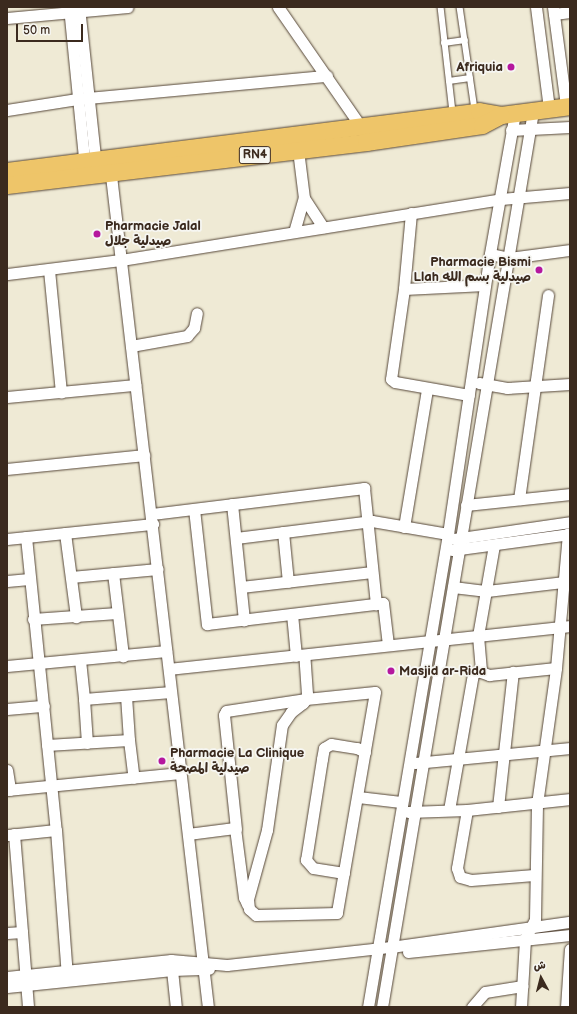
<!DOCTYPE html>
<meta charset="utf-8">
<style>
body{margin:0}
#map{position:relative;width:577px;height:1014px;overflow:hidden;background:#efead5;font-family:"Balsamiq Sans","Playpen Sans Arabic",sans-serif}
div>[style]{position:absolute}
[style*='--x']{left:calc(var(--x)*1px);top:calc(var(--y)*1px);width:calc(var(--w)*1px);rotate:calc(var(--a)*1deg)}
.roads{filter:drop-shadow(0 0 1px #564739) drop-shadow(0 0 1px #564739)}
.lane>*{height:5.5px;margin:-2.75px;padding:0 2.75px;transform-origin:2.75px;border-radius:2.75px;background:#fff}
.street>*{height:11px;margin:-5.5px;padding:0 5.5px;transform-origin:5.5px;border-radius:5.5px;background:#fff}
.primary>*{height:17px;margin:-8.5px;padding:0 8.5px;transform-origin:8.5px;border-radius:8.5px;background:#eec569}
.dots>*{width:11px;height:11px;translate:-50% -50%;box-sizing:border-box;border:2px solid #f6f6f2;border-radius:50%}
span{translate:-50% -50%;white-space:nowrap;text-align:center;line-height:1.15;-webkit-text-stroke:3.5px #f6f6f2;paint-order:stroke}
.shield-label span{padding:1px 3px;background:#f6f6f2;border:1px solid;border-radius:3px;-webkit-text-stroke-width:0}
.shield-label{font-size:12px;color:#3b2a1e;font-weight:700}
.poi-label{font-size:13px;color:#3b2a1e;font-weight:700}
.right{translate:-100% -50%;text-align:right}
.left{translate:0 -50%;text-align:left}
.frame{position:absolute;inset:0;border:8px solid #3b2a1e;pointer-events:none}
.north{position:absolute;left:521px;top:958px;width:40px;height:40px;-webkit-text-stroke:3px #f6f6f2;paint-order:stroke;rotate:353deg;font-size:11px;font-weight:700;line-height:16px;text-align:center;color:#3b2a1e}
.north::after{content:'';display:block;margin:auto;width:14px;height:18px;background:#3b2a1e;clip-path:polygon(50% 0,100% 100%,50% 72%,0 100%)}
.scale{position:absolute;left:16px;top:24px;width:67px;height:18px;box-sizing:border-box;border:2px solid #3b2a1e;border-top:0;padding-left:5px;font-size:12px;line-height:14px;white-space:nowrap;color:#3b2a1e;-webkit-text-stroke:3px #f6f6f2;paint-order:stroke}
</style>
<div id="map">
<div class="roads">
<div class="lane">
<div style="--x:441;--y:7;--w:106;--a:83.5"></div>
<div style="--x:460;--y:7;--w:104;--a:81.7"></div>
<div style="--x:444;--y:43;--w:21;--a:-8"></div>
<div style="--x:449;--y:81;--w:21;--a:-8"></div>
</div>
<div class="street">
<div style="--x:69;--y:7;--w:161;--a:84.3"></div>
<div style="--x:79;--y:7;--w:160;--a:83.9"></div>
<div style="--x:278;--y:7;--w:151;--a:55.3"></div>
<div style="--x:536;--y:7;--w:102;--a:82.7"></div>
<div style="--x:553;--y:7;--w:100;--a:82.5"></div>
<div style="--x:554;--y:14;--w:16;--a:-7"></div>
<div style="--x:7;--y:18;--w:121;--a:-5.2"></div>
<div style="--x:7;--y:110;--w:71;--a:-8.9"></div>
<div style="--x:77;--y:99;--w:251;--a:-5.3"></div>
<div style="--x:511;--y:130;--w:59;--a:-2.9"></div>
<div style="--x:110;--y:167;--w:846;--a:83.35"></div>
<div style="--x:304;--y:198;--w:35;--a:57"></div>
<div style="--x:411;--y:213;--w:76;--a:95.3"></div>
<div style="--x:404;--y:289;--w:91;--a:98.2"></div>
<div style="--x:391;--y:379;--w:5;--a:37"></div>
<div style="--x:395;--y:382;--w:75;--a:10"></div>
<div style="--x:294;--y:232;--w:35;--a:-74"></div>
<div style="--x:304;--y:198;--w:48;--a:-97.1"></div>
<div style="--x:490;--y:254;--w:19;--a:12"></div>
<div style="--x:509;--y:258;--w:62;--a:-7.5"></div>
<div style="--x:49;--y:270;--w:123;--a:84.4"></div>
<div style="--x:7;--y:274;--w:115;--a:-7"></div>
<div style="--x:121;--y:260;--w:385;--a:-9.1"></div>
<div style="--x:501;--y:199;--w:69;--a:-5"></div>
<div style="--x:404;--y:289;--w:81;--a:-2.8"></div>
<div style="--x:131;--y:346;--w:57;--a:-10.1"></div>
<div style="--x:187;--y:336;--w:11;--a:-49"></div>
<div style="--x:194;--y:328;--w:15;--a:-79"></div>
<div style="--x:479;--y:383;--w:28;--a:10"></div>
<div style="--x:507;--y:388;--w:63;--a:-3.6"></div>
<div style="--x:7;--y:397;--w:129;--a:-5.4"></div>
<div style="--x:7;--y:469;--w:138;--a:-5.8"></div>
<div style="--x:519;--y:499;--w:206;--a:-81.9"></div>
<div style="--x:232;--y:504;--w:117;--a:84.1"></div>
<div style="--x:466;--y:505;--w:105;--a:-6"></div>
<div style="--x:194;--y:509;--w:116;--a:83.6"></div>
<div style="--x:207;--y:624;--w:177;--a:-6.8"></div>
<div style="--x:383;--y:603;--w:42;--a:83.2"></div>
<div style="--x:152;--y:514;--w:214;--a:-7"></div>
<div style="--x:364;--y:488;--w:117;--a:84.1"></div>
<div style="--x:404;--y:527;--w:140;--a:-80.5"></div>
<div style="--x:283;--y:532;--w:50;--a:84.3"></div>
<div style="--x:65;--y:533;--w:85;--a:82.5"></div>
<div style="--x:26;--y:537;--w:295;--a:84.2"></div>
<div style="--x:56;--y:830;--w:148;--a:85.7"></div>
<div style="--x:236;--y:538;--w:137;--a:-7.1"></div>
<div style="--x:372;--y:521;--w:77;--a:9.7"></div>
<div style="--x:7;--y:539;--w:147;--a:-5.9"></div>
<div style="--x:454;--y:539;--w:117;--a:-8.3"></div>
<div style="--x:494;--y:545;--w:92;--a:100"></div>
<div style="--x:478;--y:636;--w:36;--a:85"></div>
<div style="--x:481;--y:672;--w:9;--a:21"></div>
<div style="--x:489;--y:675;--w:67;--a:-6"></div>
<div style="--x:452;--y:550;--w:119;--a:-7.7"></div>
<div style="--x:113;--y:573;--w:84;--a:83.1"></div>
<div style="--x:71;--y:577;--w:87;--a:-5.3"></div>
<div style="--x:7;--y:581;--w:22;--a:-5"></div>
<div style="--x:241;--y:587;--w:132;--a:-6.5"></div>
<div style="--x:453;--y:587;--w:34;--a:7"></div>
<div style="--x:487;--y:591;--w:78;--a:-6.7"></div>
<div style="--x:292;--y:614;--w:42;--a:84.6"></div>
<div style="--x:33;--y:619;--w:84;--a:-4.1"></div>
<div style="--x:80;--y:660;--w:39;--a:84"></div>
<div style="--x:84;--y:699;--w:87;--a:-4.6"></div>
<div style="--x:7;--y:666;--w:160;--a:-5.4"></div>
<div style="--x:169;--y:669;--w:403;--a:-6.1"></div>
<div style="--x:126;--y:696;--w:44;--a:86.1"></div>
<div style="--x:84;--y:699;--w:44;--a:86.1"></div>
<div style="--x:7;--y:709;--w:37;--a:-5"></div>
<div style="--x:47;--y:745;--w:82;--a:-3.5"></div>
<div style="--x:129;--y:740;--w:38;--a:83"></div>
<div style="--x:415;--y:763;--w:156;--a:-5.5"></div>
<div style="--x:7;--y:770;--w:20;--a:81"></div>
<div style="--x:7;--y:790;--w:174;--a:-5.6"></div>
<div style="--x:358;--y:797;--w:43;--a:6.6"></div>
<div style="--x:498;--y:807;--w:136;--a:-83.7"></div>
<div style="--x:449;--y:810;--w:138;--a:-80"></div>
<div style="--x:473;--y:674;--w:8;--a:-30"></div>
<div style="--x:467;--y:810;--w:59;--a:99.8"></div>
<div style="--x:457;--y:868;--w:9;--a:72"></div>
<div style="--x:460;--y:877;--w:11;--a:15"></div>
<div style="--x:471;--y:880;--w:63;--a:-4.5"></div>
<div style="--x:408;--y:812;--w:59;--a:-1.9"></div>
<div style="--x:467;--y:810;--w:104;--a:-6.1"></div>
<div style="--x:236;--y:829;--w:115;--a:-96"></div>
<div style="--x:224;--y:715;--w:4;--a:-63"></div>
<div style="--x:226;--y:711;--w:81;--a:-8.5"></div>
<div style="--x:306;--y:699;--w:69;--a:-5.8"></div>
<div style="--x:375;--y:692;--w:224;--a:99.8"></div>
<div style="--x:337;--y:913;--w:81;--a:178.6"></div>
<div style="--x:256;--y:915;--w:9;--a:-139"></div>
<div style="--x:249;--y:909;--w:10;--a:-96"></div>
<div style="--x:248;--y:899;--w:72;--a:-74.6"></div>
<div style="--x:267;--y:830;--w:106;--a:-81.9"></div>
<div style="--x:282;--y:725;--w:16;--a:-55"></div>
<div style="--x:291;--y:712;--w:15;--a:-37"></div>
<div style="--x:303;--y:703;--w:5;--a:-53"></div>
<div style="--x:306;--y:699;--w:5;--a:-79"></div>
<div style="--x:307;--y:694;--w:39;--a:-94"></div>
<div style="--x:14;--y:834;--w:98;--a:85.3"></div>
<div style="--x:188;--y:834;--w:47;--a:-7.3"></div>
<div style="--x:235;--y:828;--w:70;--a:82.6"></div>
<div style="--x:244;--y:897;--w:8;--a:67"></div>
<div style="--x:8;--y:835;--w:48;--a:-5.9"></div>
<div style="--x:344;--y:873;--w:31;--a:-171"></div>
<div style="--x:313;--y:868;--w:11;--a:-131"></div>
<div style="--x:306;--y:860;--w:102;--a:-81"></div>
<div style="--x:322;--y:759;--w:11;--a:-80"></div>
<div style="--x:324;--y:748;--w:8;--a:-30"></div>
<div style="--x:331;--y:744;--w:26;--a:9"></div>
<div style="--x:357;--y:748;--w:9;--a:27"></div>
<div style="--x:7;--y:933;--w:15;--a:-4"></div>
<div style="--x:22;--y:932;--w:75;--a:85.4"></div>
<div style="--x:408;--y:952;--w:163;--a:-6"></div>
<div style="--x:172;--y:970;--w:37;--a:84"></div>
<div style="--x:7;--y:977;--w:165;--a:-5.9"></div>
<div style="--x:171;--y:960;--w:56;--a:5.1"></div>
<div style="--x:227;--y:965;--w:165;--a:-6.3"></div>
<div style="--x:391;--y:947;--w:181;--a:-8"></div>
<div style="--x:7;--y:987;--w:166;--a:-5.9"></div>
<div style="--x:172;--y:970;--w:37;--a:-2"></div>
<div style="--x:368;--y:1007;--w:480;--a:-80.4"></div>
<div style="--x:448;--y:534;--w:278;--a:-81.5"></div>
<div style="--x:489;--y:259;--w:148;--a:-79.9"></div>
<div style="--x:382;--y:1007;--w:909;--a:-80.43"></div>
<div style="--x:472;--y:1007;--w:20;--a:-49"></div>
<div style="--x:485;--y:992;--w:38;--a:-9"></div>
<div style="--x:521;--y:1007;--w:68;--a:-86.6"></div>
<div style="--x:525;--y:939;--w:22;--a:-63"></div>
<div style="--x:535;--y:919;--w:115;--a:-89"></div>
<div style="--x:537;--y:804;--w:137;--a:-82"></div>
<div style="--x:556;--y:668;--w:135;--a:-84.9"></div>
<div style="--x:566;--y:1007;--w:58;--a:-86.1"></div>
</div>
<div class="primary">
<div style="--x:7;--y:171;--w:476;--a:-7.2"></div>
<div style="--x:479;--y:111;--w:22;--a:10"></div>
<div style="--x:501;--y:115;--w:70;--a:-7.4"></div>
<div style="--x:7;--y:185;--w:362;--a:-6.8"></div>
<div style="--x:366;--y:142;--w:117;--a:-8.3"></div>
<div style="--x:482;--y:125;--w:21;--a:-28"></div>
</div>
</div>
<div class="dots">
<div style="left:511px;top:67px;background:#b5179e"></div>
<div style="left:97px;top:234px;background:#b5179e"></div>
<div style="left:539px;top:270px;background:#b5179e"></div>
<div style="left:391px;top:671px;background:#b5179e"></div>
<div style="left:162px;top:761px;background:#b5179e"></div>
</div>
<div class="shield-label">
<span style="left:255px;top:155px">RN4</span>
</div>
<div class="poi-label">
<span class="right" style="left:503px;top:67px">Afriquia</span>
<span class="left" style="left:105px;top:234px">Pharmacie Jalal<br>صيدلية جلال</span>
<span class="right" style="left:531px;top:270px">Pharmacie Bismi<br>Llah صيدلية بسم الله</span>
<span class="left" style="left:399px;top:671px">Masjid ar-Rida</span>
<span class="left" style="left:170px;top:761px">Pharmacie La Clinique<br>صيدلية المصحة</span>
</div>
<div class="frame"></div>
<div class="north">ش</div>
<div class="scale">50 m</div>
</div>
